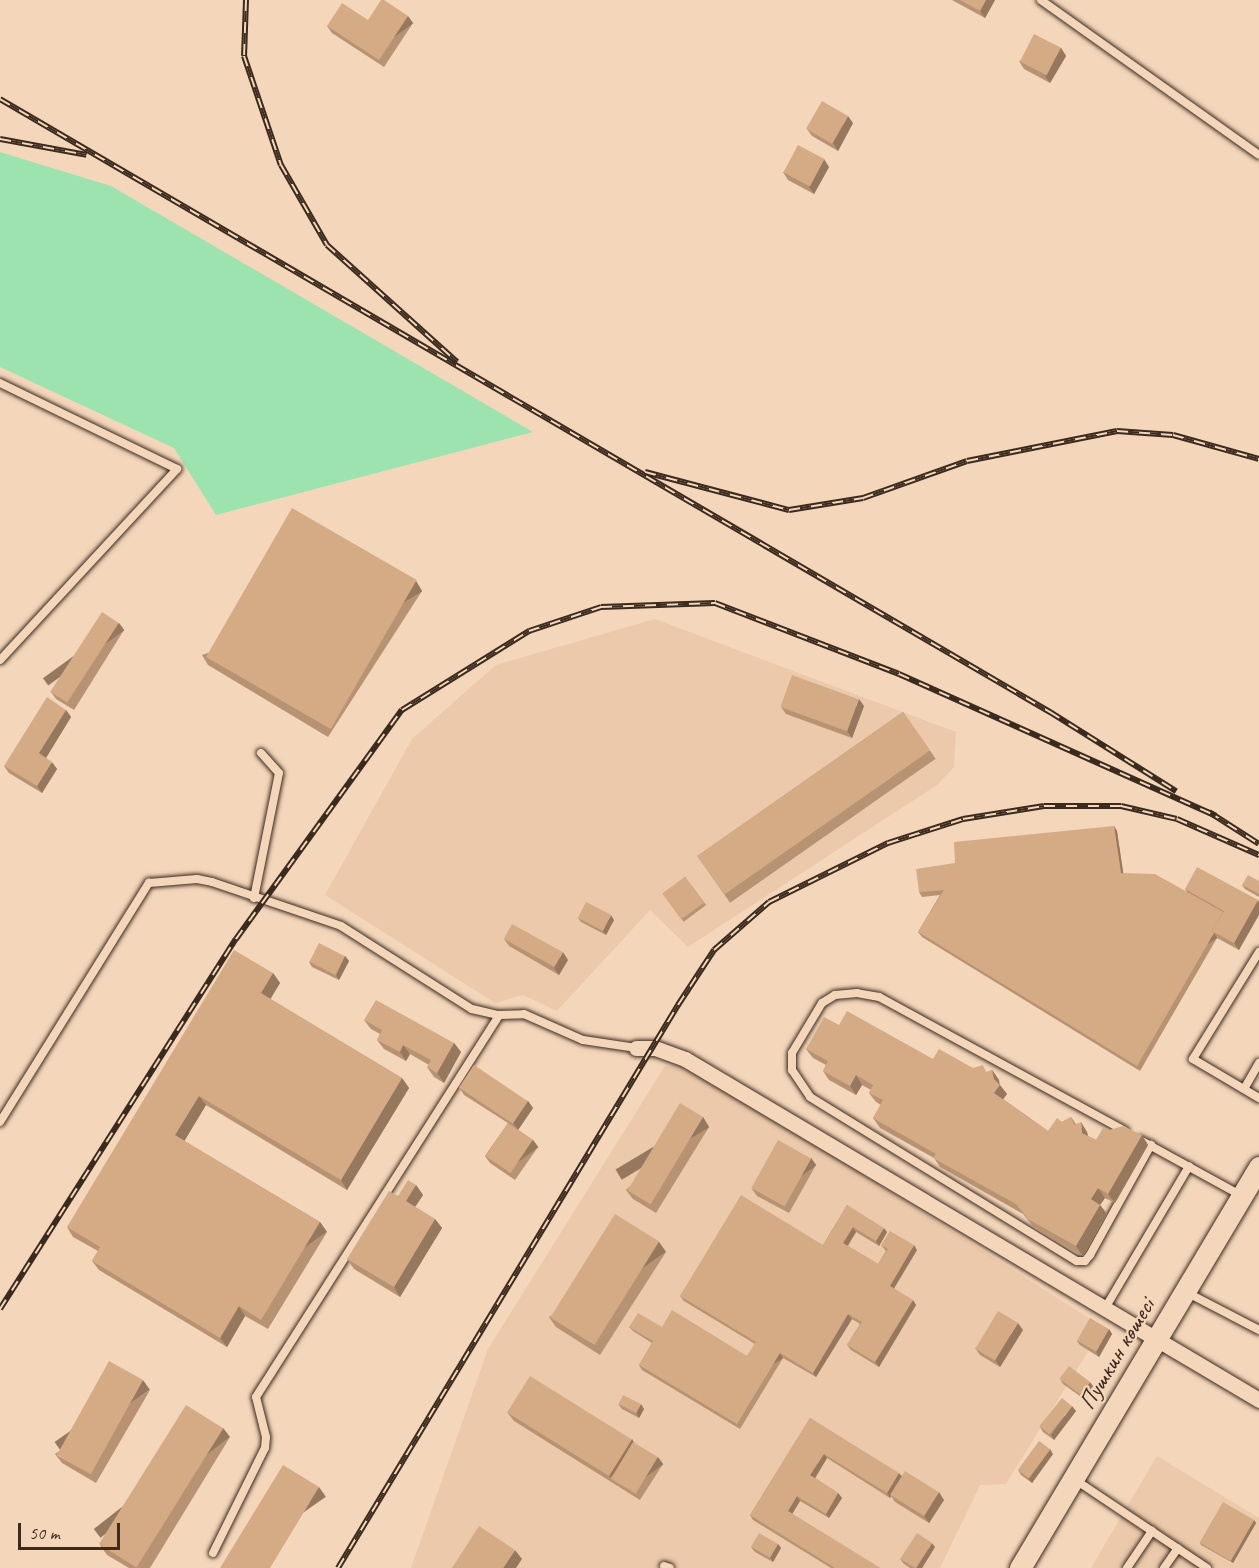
<!DOCTYPE html>
<meta charset="utf-8">
<style>
body{margin:0}
#map{position:relative;width:1259px;height:1568px;overflow:hidden;background:#f4d6ba;font-family:Caveat,sans-serif}
div>[style]{position:absolute}
[style*='--x']{left:calc(var(--x)*1px);top:calc(var(--y)*1px);width:calc(var(--w)*1px);rotate:calc(var(--a)*1deg)}
.built>*{inset:0;background:#ebc9aa}
.green>*{inset:0;background:#9ce3b0}
.roads{filter:drop-shadow(0 0 2px #3b2a1e) drop-shadow(0 0 2px #3b2a1e)}
.lane>*{height:8px;margin:-4px;padding:0 4px;transform-origin:4px;border-radius:4px;background:#f4d6ba}
.street>*{height:15px;margin:-7.5px;padding:0 7.5px;transform-origin:7.5px;border-radius:7.5px;background:#f4d6ba}
.secondary>*{height:21px;margin:-10.5px;padding:0 10.5px;transform-origin:10.5px;border-radius:10.5px;background:#f4d6ba}
.rail>*{height:6px;margin-top:-3px;transform-origin:0;background:repeating-linear-gradient(90deg,#f4d6ba 0 11px,#3b2a1e 0 22px);box-sizing:border-box;border-block:2px solid #3b2a1e}
.wall>*{inset:0;background:#b79373;transform-origin:0 0}
.shaded-wall>*{inset:0;background:#95785e;transform-origin:0 0}
.building>*{inset:0;background:#d5ab86;transform-origin:0 0}
span{translate:-50% -50%;white-space:nowrap;text-align:center;line-height:1.15;-webkit-text-stroke:4.5px #f4d6ba;paint-order:stroke}
.street-label{font-size:24px;color:#3b2a1e}
.scale{position:absolute;left:18px;top:1523px;width:102px;height:27px;box-sizing:border-box;border:3px solid #3b2a1e;border-top:0;padding-left:8px;font-size:18px;line-height:21px;white-space:nowrap;color:#3b2a1e;-webkit-text-stroke:4px #f4d6ba;paint-order:stroke}
</style>
<div id="map">
<div class="built">
<div style="clip-path:polygon(655px 619px,956px 732px,954px 767px,937px 785px,688px 947px,650px 910px,557px 1011px,523px 995px,495px 1003px,325px 895px,412px 739px,496px 665px)"></div>
<div style="clip-path:polygon(689px 1064px,1103px 1327px,1006px 1484px,980px 1485px,940px 1568px,411px 1568px,488px 1349px,665px 1066px)"></div>
<div style="clip-path:polygon(1157px 1456px,1259px 1518px,1259px 1568px,1091px 1568px)"></div>
</div>
<div class="green">
<div style="clip-path:polygon(0 152px,111px 186px,533px 432px,216px 515px,174px 448px,0 367px)"></div>
</div>
<div class="roads">
<div class="lane">
<div style="--x:1041;--y:0;--w:267;--a:35.4"></div>
<div style="--x:0;--y:383;--w:197;--a:25.9"></div>
<div style="--x:177;--y:469;--w:260;--a:132.8"></div>
<div style="--x:254;--y:898;--w:127;--a:-78.7"></div>
<div style="--x:279;--y:773;--w:27;--a:-132"></div>
<div style="--x:1259;--y:952;--w:126;--a:121.7"></div>
<div style="--x:1193;--y:1059;--w:77;--a:30.6"></div>
<div style="--x:1244;--y:1089;--w:30;--a:-60"></div>
<div style="--x:0;--y:1122;--w:282;--a:-58.1"></div>
<div style="--x:149;--y:883;--w:48;--a:-4.8"></div>
<div style="--x:197;--y:879;--w:15;--a:11"></div>
<div style="--x:212;--y:882;--w:136;--a:18.8"></div>
<div style="--x:341;--y:926;--w:155;--a:32.4"></div>
<div style="--x:472;--y:1009;--w:28;--a:13"></div>
<div style="--x:1125;--y:1131;--w:280;--a:-151.4"></div>
<div style="--x:879;--y:997;--w:22;--a:-170"></div>
<div style="--x:857;--y:993;--w:22;--a:175"></div>
<div style="--x:835;--y:995;--w:15;--a:148"></div>
<div style="--x:822;--y:1003;--w:58;--a:121"></div>
<div style="--x:792;--y:1053;--w:17;--a:90"></div>
<div style="--x:792;--y:1070;--w:32;--a:56"></div>
<div style="--x:810;--y:1097;--w:313;--a:31.6"></div>
<div style="--x:1077;--y:1261;--w:8;--a:0"></div>
<div style="--x:1085;--y:1261;--w:8;--a:-50"></div>
<div style="--x:1090;--y:1255;--w:126;--a:-61"></div>
<div style="--x:1140;--y:1140;--w:114;--a:28.8"></div>
<div style="--x:1186;--y:1292;--w:82;--a:27.5"></div>
<div style="--x:1104;--y:1310;--w:167;--a:-59.4"></div>
<div style="--x:1074;--y:1479;--w:160;--a:33.8"></div>
<div style="--x:213;--y:1553;--w:117;--a:-63.7"></div>
<div style="--x:265;--y:1448;--w:11;--a:-85"></div>
<div style="--x:266;--y:1437;--w:41;--a:-104"></div>
<div style="--x:256;--y:1397;--w:453;--a:-57.5"></div>
<div style="--x:499;--y:1015;--w:25;--a:-2"></div>
<div style="--x:524;--y:1014;--w:64;--a:23.8"></div>
<div style="--x:583;--y:1040;--w:54;--a:8.6"></div>
<div style="--x:664;--y:1566;--w:6;--a:18"></div>
<div style="--x:1127;--y:1568;--w:45;--a:-56"></div>
<div style="--x:1164;--y:1568;--w:24;--a:-55"></div>
</div>
<div class="street">
<div style="--x:636;--y:1048;--w:19;--a:0"></div>
<div style="--x:655;--y:1048;--w:32;--a:20"></div>
<div style="--x:685;--y:1059;--w:668;--a:30.71"></div>
</div>
<div class="secondary">
<div style="--x:1020;--y:1568;--w:467;--a:-59.2"></div>
</div>
</div>
<div class="rail">
<div style="--x:246;--y:0;--w:56;--a:92"></div>
<div style="--x:244;--y:56;--w:115;--a:71.3"></div>
<div style="--x:281;--y:165;--w:92;--a:60.1"></div>
<div style="--x:327;--y:245;--w:175;--a:42"></div>
<div style="--x:0;--y:99;--w:1216;--a:30.28"></div>
<div style="--x:1050;--y:712;--w:149;--a:32.1"></div>
<div style="--x:0;--y:139;--w:88;--a:10.4"></div>
<div style="--x:645;--y:472;--w:149;--a:14.8"></div>
<div style="--x:789;--y:510;--w:75;--a:-9.2"></div>
<div style="--x:863;--y:498;--w:110;--a:-19.6"></div>
<div style="--x:967;--y:461;--w:153;--a:-11.3"></div>
<div style="--x:1117;--y:431;--w:56;--a:4.1"></div>
<div style="--x:1173;--y:435;--w:89;--a:15.6"></div>
<div style="--x:1209;--y:812;--w:59;--a:32.6"></div>
<div style="--x:0;--y:1309;--w:439;--a:-57.5"></div>
<div style="--x:236;--y:939;--w:283;--a:-54.1"></div>
<div style="--x:402;--y:710;--w:150;--a:-31.9"></div>
<div style="--x:529;--y:631;--w:76;--a:-18.4"></div>
<div style="--x:601;--y:607;--w:114;--a:-2"></div>
<div style="--x:715;--y:603;--w:197;--a:21.1"></div>
<div style="--x:899;--y:674;--w:347;--a:24.1"></div>
<div style="--x:338;--y:1568;--w:658;--a:-58.87"></div>
<div style="--x:678;--y:1005;--w:66;--a:-56.8"></div>
<div style="--x:714;--y:950;--w:73;--a:-41.1"></div>
<div style="--x:769;--y:902;--w:133;--a:-26.4"></div>
<div style="--x:888;--y:843;--w:79;--a:-17.7"></div>
<div style="--x:963;--y:819;--w:82;--a:-9.1"></div>
<div style="--x:1044;--y:806;--w:77;--a:0"></div>
<div style="--x:1121;--y:806;--w:57;--a:13.1"></div>
<div style="--x:1177;--y:819;--w:90;--a:23.7"></div>
</div>
<div class="wall">
<div style="clip-path:polygon(952px 0,995px 0,985px 18px)"></div>
<div style="clip-path:polygon(368px 20px,413px 23px,384px 67px,332px 33px,327px 26px)"></div>
<div style="clip-path:polygon(1061px 48px,1066px 56px,1050px 83px,1024px 69px,1019px 61px)"></div>
<div style="clip-path:polygon(853px 123px,838px 151px,812px 136px,807px 129px)"></div>
<div style="clip-path:polygon(829px 167px,814px 194px,788px 180px,783px 172px)"></div>
<div style="clip-path:polygon(416px 581px,422px 591px,328px 737px,208px 665px,202px 655px)"></div>
<div style="clip-path:polygon(119px 623px,124px 630px,74px 710px,56px 699px,51px 692px)"></div>
<div style="clip-path:polygon(864px 706px,852px 738px,786px 714px,781px 707px)"></div>
<div style="clip-path:polygon(66px 710px,71px 717px,46px 758px,57px 769px,42px 793px,9px 773px,4px 766px)"></div>
<div style="left:903px;top:712px;width:57px;height:251px;rotate:55deg"></div>
<div style="clip-path:polygon(1114px 826px,1117px 831px,1123px 873px,1187px 892px,1185px 889px,1258px 900px,1239px 950px,1217px 938px,1140px 1071px,922px 937px,918px 932px,940px 895px,922px 897px,919px 892px,955px 863px)"></div>
<div style="left:685px;top:877px;width:35px;height:28px;rotate:53deg"></div>
<div style="clip-path:polygon(1259px 881px,1259px 897px,1245px 889px,1242px 885px)"></div>
<div style="clip-path:polygon(578px 918px,614px 920px,606px 935px,581px 922px)"></div>
<div style="clip-path:polygon(504px 939px,568px 960px,559px 975px,509px 946px)"></div>
<div style="clip-path:polygon(345px 956px,349px 961px,339px 980px,312px 967px,309px 962px)"></div>
<div style="clip-path:polygon(273px 973px,280px 983px,270px 999px,402px 1078px,409px 1088px,347px 1190px,206px 1105px,184px 1141px,320px 1222px,327px 1232px,268px 1329px,245px 1316px,227px 1347px,99px 1270px,92px 1261px,98px 1251px,73px 1237px,67px 1227px)"></div>
<div style="clip-path:polygon(364px 1020px,454px 1043px,461px 1052px,444px 1083px,434px 1077px,427px 1067px,429px 1065px,410px 1054px,406px 1061px,384px 1049px,377px 1040px,380px 1034px,371px 1029px)"></div>
<div style="clip-path:polygon(839px 1025px,933px 1059px,987px 1072px,992px 1070px,999px 1080px,999px 1084px,1007px 1094px,1003px 1099px,1048px 1131px,1062px 1122px,1071px 1117px,1076px 1124px,1087px 1132px,1088px 1136px,1096px 1140px,1109px 1130px,1142px 1135px,1148px 1145px,1115px 1203px,1105px 1198px,1100px 1205px,1107px 1214px,1083px 1256px,1035px 1229px,1023px 1214px,940px 1167px,934px 1158px,880px 1128px,873px 1118px,881px 1105px,876px 1102px,869px 1093px,871px 1090px,862px 1085px,856px 1095px,829px 1080px,823px 1071px,826px 1065px,813px 1058px,806px 1049px)"></div>
<div style="clip-path:polygon(459px 1087px,528px 1101px,533px 1108px,518px 1130px,533px 1140px,538px 1147px,515px 1180px,490px 1163px,485px 1156px,508px 1123px,464px 1095px)"></div>
<div style="clip-path:polygon(703px 1117px,709px 1127px,656px 1213px,633px 1199px,626px 1190px)"></div>
<div style="clip-path:polygon(811px 1158px,816px 1165px,789px 1213px,757px 1196px,752px 1189px)"></div>
<div style="clip-path:polygon(416px 1185px,423px 1195px,415px 1207px,435px 1219px,442px 1228px,400px 1297px,354px 1269px,347px 1259px,398px 1196px)"></div>
<div style="clip-path:polygon(847px 1205px,887px 1232px,879px 1246px,856px 1232px,848px 1246px,878px 1264px,886px 1251px,881px 1245px,917px 1250px,894px 1288px,916px 1305px,879px 1367px,851px 1350px,847px 1345px,860px 1324px,852px 1319px,816px 1377px,783px 1358px,740px 1429px,642px 1370px,639px 1365px,652px 1343px,633px 1331px,629px 1327px,662px 1327px,747px 1356px,755px 1344px,684px 1301px,680px 1296px,823px 1245px)"></div>
<div style="clip-path:polygon(659px 1242px,666px 1252px,600px 1355px,556px 1327px,549px 1317px)"></div>
<div style="clip-path:polygon(1109px 1329px,1112px 1334px,1099px 1357px,1080px 1345px,1077px 1341px)"></div>
<div style="clip-path:polygon(1023px 1330px,1000px 1367px,980px 1355px,975px 1348px)"></div>
<div style="clip-path:polygon(1060px 1379px,1093px 1386px,1084px 1399px,1063px 1384px)"></div>
<div style="clip-path:polygon(150px 1390px,96px 1483px,62px 1463px,55px 1454px)"></div>
<div style="clip-path:polygon(618px 1404px,644px 1409px,639px 1418px,622px 1409px)"></div>
<div style="clip-path:polygon(1076px 1411px,1054px 1440px,1043px 1432px,1040px 1427px)"></div>
<div style="clip-path:polygon(507px 1412px,633px 1442px,663px 1464px,640px 1500px,514px 1421px)"></div>
<div style="clip-path:polygon(810px 1418px,902px 1476px,944px 1500px,929px 1523px,895px 1502px,891px 1496px,890px 1498px,827px 1458px,815px 1478px,838px 1493px,842px 1498px,829px 1518px,800px 1501px,792px 1514px,880px 1568px,831px 1568px,753px 1520px,750px 1515px)"></div>
<div style="clip-path:polygon(223px 1428px,230px 1437px,150px 1568px,129px 1568px,107px 1555px,100px 1545px)"></div>
<div style="clip-path:polygon(1053px 1454px,1032px 1483px,1021px 1475px,1018px 1470px)"></div>
<div style="clip-path:polygon(1254px 1520px,1256px 1523px,1233px 1563px,1201px 1545px,1200px 1543px)"></div>
<div style="clip-path:polygon(778px 1544px,781px 1548px,773px 1562px,755px 1552px,751px 1547px)"></div>
<div style="clip-path:polygon(935px 1547px,922px 1568px,910px 1568px,904px 1564px,900px 1559px)"></div>
</div>
<div class="shaded-wall">
<div style="clip-path:polygon(986px 0,995px 0,985px 18px,980px 11px)"></div>
<div style="left:408px;top:16px;width:9px;height:53px;rotate:54deg"></div>
<div style="clip-path:polygon(1061px 48px,1066px 56px,1050px 83px,1045px 76px)"></div>
<div style="clip-path:polygon(848px 116px,853px 123px,838px 151px,833px 143px)"></div>
<div style="clip-path:polygon(824px 159px,829px 167px,814px 194px,809px 187px)"></div>
<div style="left:416px;top:581px;width:12px;height:174px;rotate:59deg"></div>
<div style="left:119px;top:623px;width:9px;height:94px;rotate:54deg"></div>
<div style="clip-path:polygon(859px 699px,864px 706px,852px 738px,847px 731px)"></div>
<div style="clip-path:polygon(66px 710px,71px 717px,44px 761px,39px 753px)"></div>
<div style="clip-path:polygon(52px 762px,57px 769px,42px 793px,37px 786px)"></div>
<div style="clip-path:polygon(1114px 826px,1117px 831px,1124px 878px,1121px 873px)"></div>
<div style="clip-path:polygon(1258px 900px,1259px 902px,1259px 915px,1239px 950px,1234px 943px)"></div>
<div style="clip-path:polygon(611px 915px,614px 920px,606px 935px,603px 931px)"></div>
<div style="left:1214px;top:933px;width:6px;height:154px;rotate:59deg"></div>
<div style="clip-path:polygon(563px 952px,568px 960px,559px 975px,554px 968px)"></div>
<div style="clip-path:polygon(345px 956px,349px 961px,339px 980px,336px 976px)"></div>
<div style="clip-path:polygon(273px 973px,280px 983px,268px 1003px,261px 993px)"></div>
<div style="clip-path:polygon(454px 1043px,461px 1052px,444px 1083px,437px 1073px)"></div>
<div style="clip-path:polygon(403px 1045px,410px 1054px,406px 1061px,400px 1052px)"></div>
<div style="clip-path:polygon(992px 1070px,999px 1080px,1000px 1086px,1000px 1085px,1007px 1094px,1001px 1102px,994px 1093px)"></div>
<div style="clip-path:polygon(856px 1075px,862px 1085px,856px 1095px,850px 1086px)"></div>
<div style="clip-path:polygon(402px 1078px,409px 1088px,347px 1190px,341px 1180px)"></div>
<div style="clip-path:polygon(199px 1096px,206px 1105px,182px 1145px,175px 1135px)"></div>
<div style="clip-path:polygon(528px 1101px,533px 1108px,518px 1130px,513px 1123px)"></div>
<div style="left:703px;top:1117px;width:12px;height:102px;rotate:59deg"></div>
<div style="clip-path:polygon(1081px 1122px,1087px 1132px,1089px 1143px,1082px 1133px)"></div>
<div style="clip-path:polygon(1142px 1135px,1148px 1145px,1115px 1203px,1108px 1194px)"></div>
<div style="left:533px;top:1140px;width:9px;height:40px;rotate:54deg"></div>
<div style="left:811px;top:1158px;width:9px;height:55px;rotate:54deg"></div>
<div style="clip-path:polygon(416px 1185px,423px 1195px,413px 1210px,406px 1201px)"></div>
<div style="clip-path:polygon(1098px 1188px,1105px 1198px,1100px 1205px,1107px 1214px,1083px 1256px,1076px 1246px,1091px 1199px)"></div>
<div style="clip-path:polygon(435px 1219px,442px 1228px,400px 1297px,394px 1287px)"></div>
<div style="left:320px;top:1222px;width:12px;height:114px;rotate:55deg"></div>
<div style="clip-path:polygon(853px 1227px,856px 1232px,846px 1248px,843px 1243px)"></div>
<div style="clip-path:polygon(884px 1228px,887px 1232px,879px 1246px,876px 1241px)"></div>
<div style="left:659px;top:1242px;width:12px;height:122px;rotate:55deg"></div>
<div style="clip-path:polygon(914px 1245px,917px 1250px,893px 1290px,890px 1286px)"></div>
<div style="clip-path:polygon(913px 1300px,916px 1305px,879px 1367px,875px 1362px)"></div>
<div style="clip-path:polygon(239px 1306px,245px 1316px,227px 1347px,220px 1338px)"></div>
<div style="clip-path:polygon(848px 1314px,852px 1319px,816px 1377px,813px 1373px)"></div>
<div style="clip-path:polygon(1018px 1323px,1023px 1330px,1000px 1367px,995px 1360px)"></div>
<div style="clip-path:polygon(1109px 1329px,1112px 1334px,1099px 1357px,1096px 1352px)"></div>
<div style="left:780px;top:1353px;width:6px;height:83px;rotate:59deg"></div>
<div style="left:143px;top:1380px;width:12px;height:108px;rotate:55deg"></div>
<div style="clip-path:polygon(1090px 1382px,1093px 1386px,1084px 1399px,1081px 1394px)"></div>
<div style="clip-path:polygon(641px 1404px,644px 1409px,639px 1418px,636px 1413px)"></div>
<div style="clip-path:polygon(1072px 1406px,1076px 1411px,1054px 1440px,1051px 1435px)"></div>
<div style="left:223px;top:1428px;width:11px;height:164px;rotate:52deg"></div>
<div style="clip-path:polygon(632px 1439px,638px 1449px,610px 1478px,609px 1476px)"></div>
<div style="clip-path:polygon(1050px 1449px,1053px 1454px,1032px 1483px,1028px 1478px)"></div>
<div style="clip-path:polygon(824px 1454px,827px 1458px,814px 1480px,810px 1475px)"></div>
<div style="left:658px;top:1457px;width:9px;height:43px;rotate:54deg"></div>
<div style="clip-path:polygon(899px 1473px,903px 1478px,890px 1495px,891px 1496px,890px 1498px,887px 1493px)"></div>
<div style="left:319px;top:1487px;width:12px;height:95px;rotate:55deg"></div>
<div style="clip-path:polygon(939px 1492px,944px 1500px,929px 1523px,924px 1516px)"></div>
<div style="clip-path:polygon(838px 1493px,842px 1498px,829px 1518px,826px 1514px)"></div>
<div style="clip-path:polygon(797px 1496px,800px 1501px,791px 1516px,788px 1511px)"></div>
<div style="clip-path:polygon(1254px 1520px,1256px 1523px,1233px 1563px,1231px 1561px)"></div>
<div style="clip-path:polygon(932px 1543px,935px 1547px,922px 1568px,916px 1568px)"></div>
<div style="clip-path:polygon(778px 1544px,781px 1548px,773px 1562px,770px 1557px)"></div>
<div style="clip-path:polygon(515px 1550px,522px 1559px,516px 1568px,503px 1568px)"></div>
</div>
<div class="building">
<div style="clip-path:polygon(381px 0,384px 0,408px 16px,379px 60px,327px 26px,342px 3px,368px 20px)"></div>
<div style="clip-path:polygon(960px 0,986px 0,980px 11px)"></div>
<div style="left:1034px;top:34px;width:30px;height:31px;rotate:27deg"></div>
<div style="left:822px;top:101px;width:30px;height:32px;rotate:30deg"></div>
<div style="left:798px;top:145px;width:30px;height:31px;rotate:28deg"></div>
<div style="left:292px;top:508px;width:144px;height:172px;rotate:30deg"></div>
<div style="left:102px;top:612px;width:20px;height:95px;rotate:33deg"></div>
<div style="left:792px;top:675px;width:71px;height:34px;rotate:20deg"></div>
<div style="clip-path:polygon(47px 697px,66px 710px,39px 753px,52px 762px,37px 786px,4px 766px)"></div>
<div style="left:903px;top:712px;width:47px;height:251px;rotate:55deg"></div>
<div style="clip-path:polygon(1114px 826px,1121px 873px,1155px 874px,1223px 912px,1212px 931px,1214px 933px,1137px 1066px,918px 932px,944px 890px,919px 892px,916px 869px,955px 863px,954px 842px)"></div>
<div style="clip-path:polygon(1197px 867px,1258px 900px,1234px 943px,1212px 931px,1224px 911px,1185px 889px)"></div>
<div style="clip-path:polygon(1248px 875px,1259px 881px,1259px 894px,1242px 885px)"></div>
<div style="left:685px;top:877px;width:32px;height:28px;rotate:54deg"></div>
<div style="left:586px;top:902px;width:28px;height:18px;rotate:27deg"></div>
<div style="left:512px;top:924px;width:58px;height:17px;rotate:29deg"></div>
<div style="left:319px;top:943px;width:29px;height:21px;rotate:27deg"></div>
<div style="clip-path:polygon(234px 950px,273px 973px,261px 993px,402px 1078px,341px 1180px,199px 1096px,175px 1135px,320px 1222px,261px 1320px,239px 1306px,220px 1338px,92px 1261px,100px 1247px,67px 1227px)"></div>
<div style="clip-path:polygon(376px 1000px,454px 1043px,437px 1073px,427px 1067px,431px 1060px,403px 1045px,400px 1052px,377px 1040px,382px 1030px,364px 1020px)"></div>
<div style="clip-path:polygon(847px 1011px,933px 1059px,939px 1049px,973px 1068px,983px 1065px,986px 1072px,992px 1070px,994px 1079px,1000px 1085px,994px 1093px,1048px 1131px,1057px 1118px,1062px 1122px,1071px 1117px,1074px 1125px,1081px 1122px,1082px 1133px,1096px 1140px,1103px 1128px,1109px 1130px,1123px 1126px,1142px 1135px,1108px 1194px,1098px 1188px,1091px 1199px,1100px 1205px,1076px 1246px,1028px 1219px,1016px 1204px,933px 1158px,936px 1154px,873px 1118px,883px 1100px,869px 1093px,873px 1085px,856px 1075px,850px 1086px,823px 1071px,828px 1061px,806px 1049px,824px 1017px,839px 1025px)"></div>
<div style="left:474px;top:1065px;width:65px;height:27px;rotate:34deg"></div>
<div style="left:680px;top:1103px;width:27px;height:102px;rotate:31deg"></div>
<div style="left:508px;top:1123px;width:30px;height:40px;rotate:34deg"></div>
<div style="left:778px;top:1140px;width:38px;height:55px;rotate:29deg"></div>
<div style="clip-path:polygon(408px 1180px,416px 1185px,406px 1201px,435px 1219px,394px 1287px,347px 1259px,389px 1191px,398px 1196px)"></div>
<div style="clip-path:polygon(741px 1195px,823px 1245px,847px 1205px,884px 1228px,876px 1241px,853px 1227px,843px 1243px,878px 1264px,888px 1249px,881px 1245px,890px 1231px,914px 1245px,890px 1286px,913px 1300px,875px 1362px,847px 1345px,862px 1322px,848px 1314px,813px 1373px,780px 1353px,737px 1424px,639px 1365px,653px 1341px,629px 1327px,638px 1313px,662px 1327px,672px 1310px,747px 1356px,756px 1342px,680px 1296px)"></div>
<div style="left:615px;top:1214px;width:52px;height:122px;rotate:32deg"></div>
<div style="left:998px;top:1311px;width:23px;height:44px;rotate:31deg"></div>
<div style="left:1090px;top:1318px;width:22px;height:26px;rotate:30deg"></div>
<div style="left:109px;top:1361px;width:39px;height:108px;rotate:29deg"></div>
<div style="left:1069px;top:1366px;width:26px;height:16px;rotate:37deg"></div>
<div style="left:530px;top:1376px;width:120px;height:43px;rotate:32deg"></div>
<div style="left:623px;top:1395px;width:20px;height:10px;rotate:27deg"></div>
<div style="left:1062px;top:1398px;width:13px;height:36px;rotate:39deg"></div>
<div style="left:186px;top:1405px;width:44px;height:164px;rotate:32deg"></div>
<div style="clip-path:polygon(810px 1418px,899px 1473px,887px 1493px,824px 1454px,810px 1475px,838px 1493px,826px 1514px,797px 1496px,788px 1511px,880px 1568px,835px 1568px,750px 1515px)"></div>
<div style="left:1039px;top:1441px;width:14px;height:36px;rotate:36deg"></div>
<div style="left:633px;top:1442px;width:29px;height:43px;rotate:31deg"></div>
<div style="clip-path:polygon(283px 1465px,319px 1487px,270px 1568px,220px 1568px)"></div>
<div style="left:905px;top:1471px;width:40px;height:28px;rotate:32deg"></div>
<div style="left:1223px;top:1502px;width:36px;height:47px;rotate:30deg"></div>
<div style="clip-path:polygon(479px 1526px,515px 1550px,503px 1568px,452px 1568px)"></div>
<div style="left:759px;top:1533px;width:22px;height:16px;rotate:30deg"></div>
<div style="clip-path:polygon(917px 1533px,932px 1543px,916px 1568px,915px 1568px,900px 1559px)"></div>
</div>
<div class="street-label">
<span style="left:1117px;top:1354px;rotate:-59deg">Пушкин көшесі</span>
</div>
<div class="scale">50 m</div>
</div>
